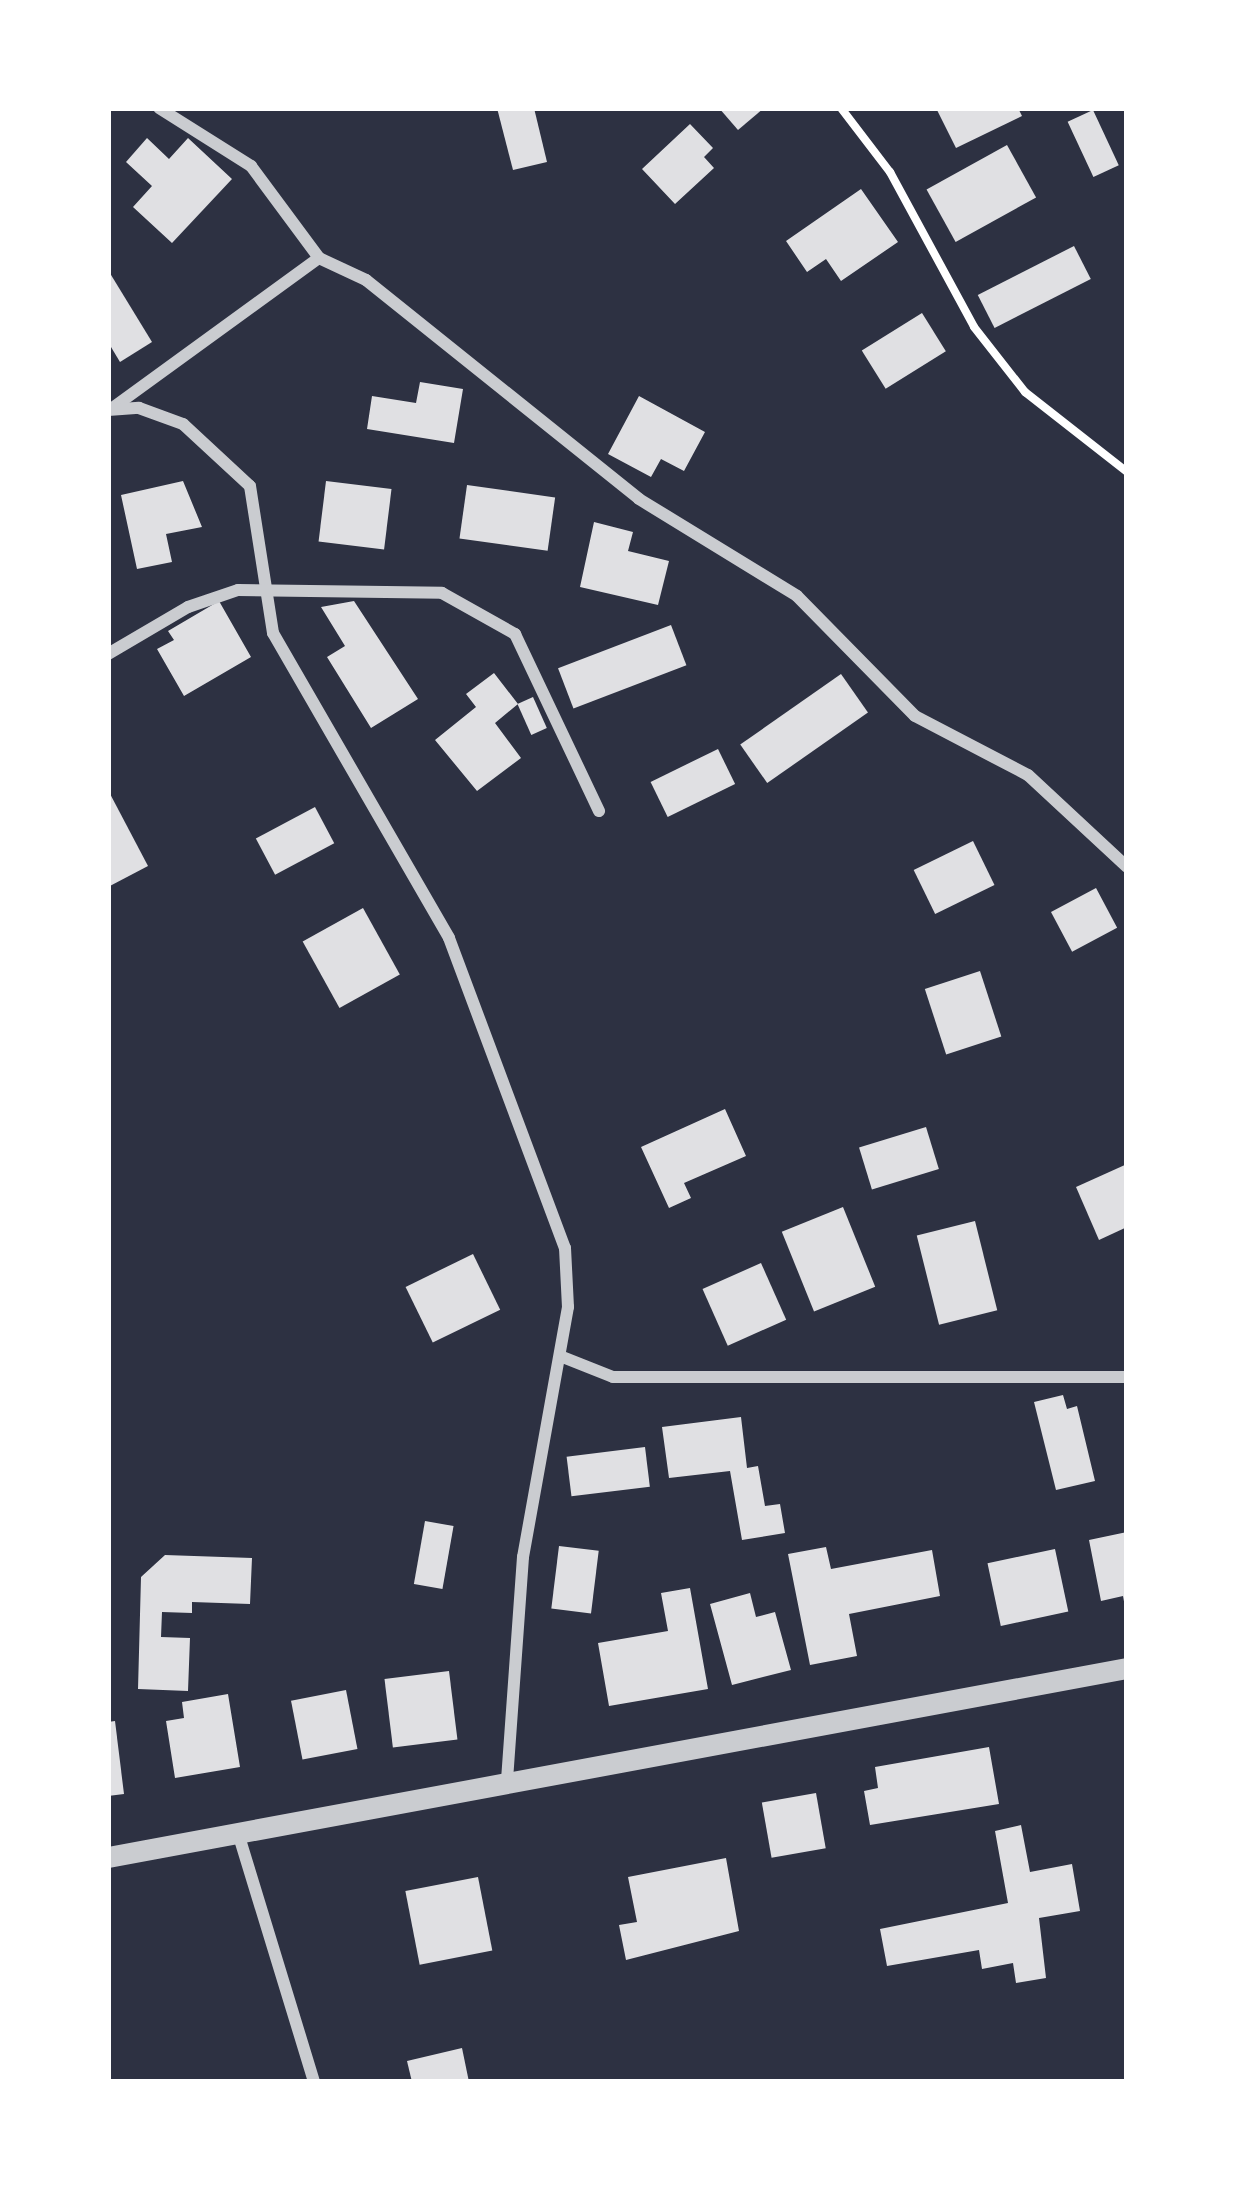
<!DOCTYPE html>
<style>
body{margin:0}
#map{position:relative;width:1235px;height:2190px;overflow:hidden;background:#2d3142;font-family:Lato,sans-serif}
div>[style]{position:absolute}
[style*='--x']{left:calc(var(--x)*1px);top:calc(var(--y)*1px);width:calc(var(--w)*1px);rotate:calc(var(--a)*1deg)}
.building>*{inset:0;background:#e0e0e3;transform-origin:0 0}
.path>*{height:8px;margin:-4px;padding:0 4px;transform-origin:4px;border-radius:4px;background:#fff}
.minor>*{height:12px;margin:-6px;padding:0 6px;transform-origin:6px;border-radius:6px;background:#caccd0}
.tertiary>*{height:21px;margin:-10.5px;padding:0 10.5px;transform-origin:10.5px;border-radius:10.5px;background:#caccd0}
span{translate:-50% -50%;white-space:nowrap;text-align:center;line-height:1.15;-webkit-text-stroke:12px #fff;paint-order:stroke}
.frame{position:absolute;inset:0;border:111px solid #fff;pointer-events:none}
</style>
<div id="map">
<div class="building">
<div style="clip-path:polygon(497px 108px,534px 108px,547px 162px,513px 170px)"></div>
<div style="clip-path:polygon(719px 108px,764px 108px,738px 130px)"></div>
<div style="clip-path:polygon(936px 108px,1018px 108px,1022px 116px,956px 148px)"></div>
<div style="left:1093px;top:110px;width:61px;height:28px;rotate:65deg"></div>
<div style="clip-path:polygon(690px 124px,713px 148px,704px 157px,714px 168px,675px 204px,642px 169px)"></div>
<div style="clip-path:polygon(147px 138px,169px 159px,188px 138px,232px 179px,172px 243px,133px 207px,152px 186px,126px 162px)"></div>
<div style="left:1007px;top:145px;width:60px;height:92px;rotate:61deg"></div>
<div style="clip-path:polygon(861px 189px,898px 242px,841px 281px,826px 259px,807px 272px,786px 241px)"></div>
<div style="left:1074px;top:246px;width:37px;height:108px;rotate:63deg"></div>
<div style="clip-path:polygon(108px 270px,152px 342px,120px 362px,108px 342px)"></div>
<div style="left:922px;top:313px;width:45px;height:71px;rotate:58deg"></div>
<div style="clip-path:polygon(420px 382px,463px 389px,454px 443px,367px 429px,372px 396px,416px 403px)"></div>
<div style="clip-path:polygon(639px 396px,705px 432px,684px 471px,661px 459px,651px 477px,608px 454px)"></div>
<div style="clip-path:polygon(183px 481px,202px 527px,166px 534px,172px 562px,137px 569px,121px 495px)"></div>
<div style="left:326px;top:481px;width:66px;height:61px;rotate:7deg"></div>
<div style="left:467px;top:485px;width:89px;height:54px;rotate:8deg"></div>
<div style="clip-path:polygon(594px 522px,633px 532px,628px 551px,669px 561px,658px 605px,580px 587px)"></div>
<div style="clip-path:polygon(219px 601px,251px 657px,184px 696px,157px 649px,174px 640px,168px 631px)"></div>
<div style="clip-path:polygon(354px 601px,418px 699px,371px 728px,327px 657px,345px 646px,321px 607px)"></div>
<div style="left:671px;top:625px;width:43px;height:121px;rotate:69deg"></div>
<div style="clip-path:polygon(494px 673px,518px 704px,495px 723px,521px 758px,477px 791px,435px 740px,476px 707px,466px 694px)"></div>
<div style="left:841px;top:674px;width:47px;height:123px;rotate:55deg"></div>
<div style="left:533px;top:697px;width:34px;height:17px;rotate:66deg"></div>
<div style="left:718px;top:749px;width:39px;height:75px;rotate:64deg"></div>
<div style="clip-path:polygon(108px 790px,148px 866px,108px 887px)"></div>
<div style="left:315px;top:807px;width:41px;height:67px;rotate:62deg"></div>
<div style="left:973px;top:841px;width:49px;height:66px;rotate:64deg"></div>
<div style="left:1096px;top:888px;width:45px;height:51px;rotate:62deg"></div>
<div style="left:363px;top:908px;width:76px;height:69px;rotate:61deg"></div>
<div style="left:980px;top:971px;width:69px;height:58px;rotate:72deg"></div>
<div style="clip-path:polygon(725px 1109px,746px 1156px,684px 1183px,691px 1198px,669px 1208px,641px 1147px)"></div>
<div style="left:926px;top:1127px;width:44px;height:70px;rotate:73deg"></div>
<div style="clip-path:polygon(1127px 1164px,1127px 1227px,1099px 1240px,1076px 1187px)"></div>
<div style="left:843px;top:1207px;width:86px;height:66px;rotate:68deg"></div>
<div style="left:975px;top:1221px;width:92px;height:60px;rotate:76deg"></div>
<div style="left:473px;top:1254px;width:62px;height:75px;rotate:64deg"></div>
<div style="left:761px;top:1263px;width:62px;height:64px;rotate:66deg"></div>
<div style="clip-path:polygon(1063px 1395px,1067px 1409px,1077px 1406px,1095px 1481px,1056px 1490px,1034px 1402px)"></div>
<div style="clip-path:polygon(741px 1417px,747px 1468px,758px 1466px,765px 1506px,780px 1504px,785px 1533px,742px 1540px,730px 1471px,669px 1478px,662px 1427px)"></div>
<div style="left:645px;top:1447px;width:40px;height:79px;rotate:83deg"></div>
<div style="left:425px;top:1521px;width:29px;height:64px;rotate:10deg"></div>
<div style="clip-path:polygon(1127px 1532px,1127px 1607px,1125px 1607px,1123px 1596px,1101px 1601px,1089px 1540px)"></div>
<div style="left:559px;top:1546px;width:40px;height:63px;rotate:7deg"></div>
<div style="clip-path:polygon(826px 1547px,831px 1569px,932px 1550px,940px 1596px,849px 1614px,857px 1656px,810px 1665px,788px 1554px)"></div>
<div style="left:1055px;top:1549px;width:64px;height:69px;rotate:78deg"></div>
<div style="clip-path:polygon(165px 1555px,252px 1558px,250px 1604px,192px 1602px,192px 1613px,162px 1612px,161px 1637px,190px 1638px,188px 1691px,138px 1689px,141px 1577px)"></div>
<div style="clip-path:polygon(690px 1588px,708px 1689px,609px 1706px,598px 1643px,668px 1631px,661px 1593px)"></div>
<div style="clip-path:polygon(750px 1593px,756px 1617px,775px 1612px,791px 1670px,732px 1685px,710px 1604px)"></div>
<div style="left:449px;top:1671px;width:69px;height:65px;rotate:83deg"></div>
<div style="left:346px;top:1690px;width:60px;height:56px;rotate:79deg"></div>
<div style="clip-path:polygon(228px 1694px,240px 1767px,175px 1778px,166px 1721px,184px 1718px,182px 1702px)"></div>
<div style="clip-path:polygon(115px 1721px,124px 1794px,108px 1796px,108px 1722px)"></div>
<div style="clip-path:polygon(989px 1747px,999px 1804px,870px 1825px,864px 1791px,878px 1788px,875px 1767px)"></div>
<div style="left:816px;top:1793px;width:56px;height:55px;rotate:80deg"></div>
<div style="clip-path:polygon(1021px 1825px,1030px 1872px,1072px 1864px,1080px 1911px,1039px 1918px,1046px 1978px,1016px 1983px,1013px 1963px,982px 1969px,979px 1950px,887px 1966px,880px 1929px,1008px 1903px,995px 1831px)"></div>
<div style="clip-path:polygon(726px 1858px,739px 1931px,626px 1960px,619px 1925px,637px 1922px,628px 1877px)"></div>
<div style="left:478px;top:1877px;width:75px;height:74px;rotate:79deg"></div>
<div style="clip-path:polygon(462px 2048px,469px 2082px,412px 2082px,407px 2061px)"></div>
</div>
<div class="path">
<div style="--x:841;--y:108;--w:81;--a:52.6"></div>
<div style="--x:890;--y:172;--w:176;--a:61.5"></div>
<div style="--x:974;--y:327;--w:83;--a:51.9"></div>
<div style="--x:1025;--y:392;--w:130;--a:38.1"></div>
</div>
<div class="minor">
<div style="--x:159;--y:108;--w:109;--a:32.2"></div>
<div style="--x:251;--y:166;--w:114;--a:53.5"></div>
<div style="--x:319;--y:258;--w:52;--a:25.1"></div>
<div style="--x:366;--y:280;--w:350;--a:38.7"></div>
<div style="--x:639;--y:499;--w:185;--a:31.5"></div>
<div style="--x:797;--y:596;--w:168;--a:45.5"></div>
<div style="--x:915;--y:716;--w:127;--a:27.6"></div>
<div style="--x:1028;--y:775;--w:135;--a:42.9"></div>
<div style="--x:111;--y:409;--w:257;--a:-36"></div>
<div style="--x:108;--y:410;--w:31;--a:-4"></div>
<div style="--x:139;--y:408;--w:47;--a:20"></div>
<div style="--x:183;--y:424;--w:91;--a:42.8"></div>
<div style="--x:250;--y:486;--w:149;--a:81.1"></div>
<div style="--x:273;--y:633;--w:352;--a:60"></div>
<div style="--x:449;--y:938;--w:331;--a:69.5"></div>
<div style="--x:565;--y:1248;--w:59;--a:87.1"></div>
<div style="--x:568;--y:1307;--w:254;--a:100.2"></div>
<div style="--x:523;--y:1557;--w:225;--a:94.1"></div>
<div style="--x:108;--y:654;--w:93;--a:-30.4"></div>
<div style="--x:188;--y:607;--w:53;--a:-18.8"></div>
<div style="--x:238;--y:590;--w:204;--a:0.8"></div>
<div style="--x:442;--y:593;--w:84;--a:29.3"></div>
<div style="--x:515;--y:634;--w:196;--a:64.6"></div>
<div style="--x:560;--y:1356;--w:57;--a:21.6"></div>
<div style="--x:613;--y:1377;--w:514;--a:0"></div>
<div style="--x:238;--y:1833;--w:260;--a:73"></div>
</div>
<div class="tertiary">
<div style="--x:108;--y:1857;--w:1036;--a:-10.51"></div>
</div>
<div class="frame"></div>
</div>
